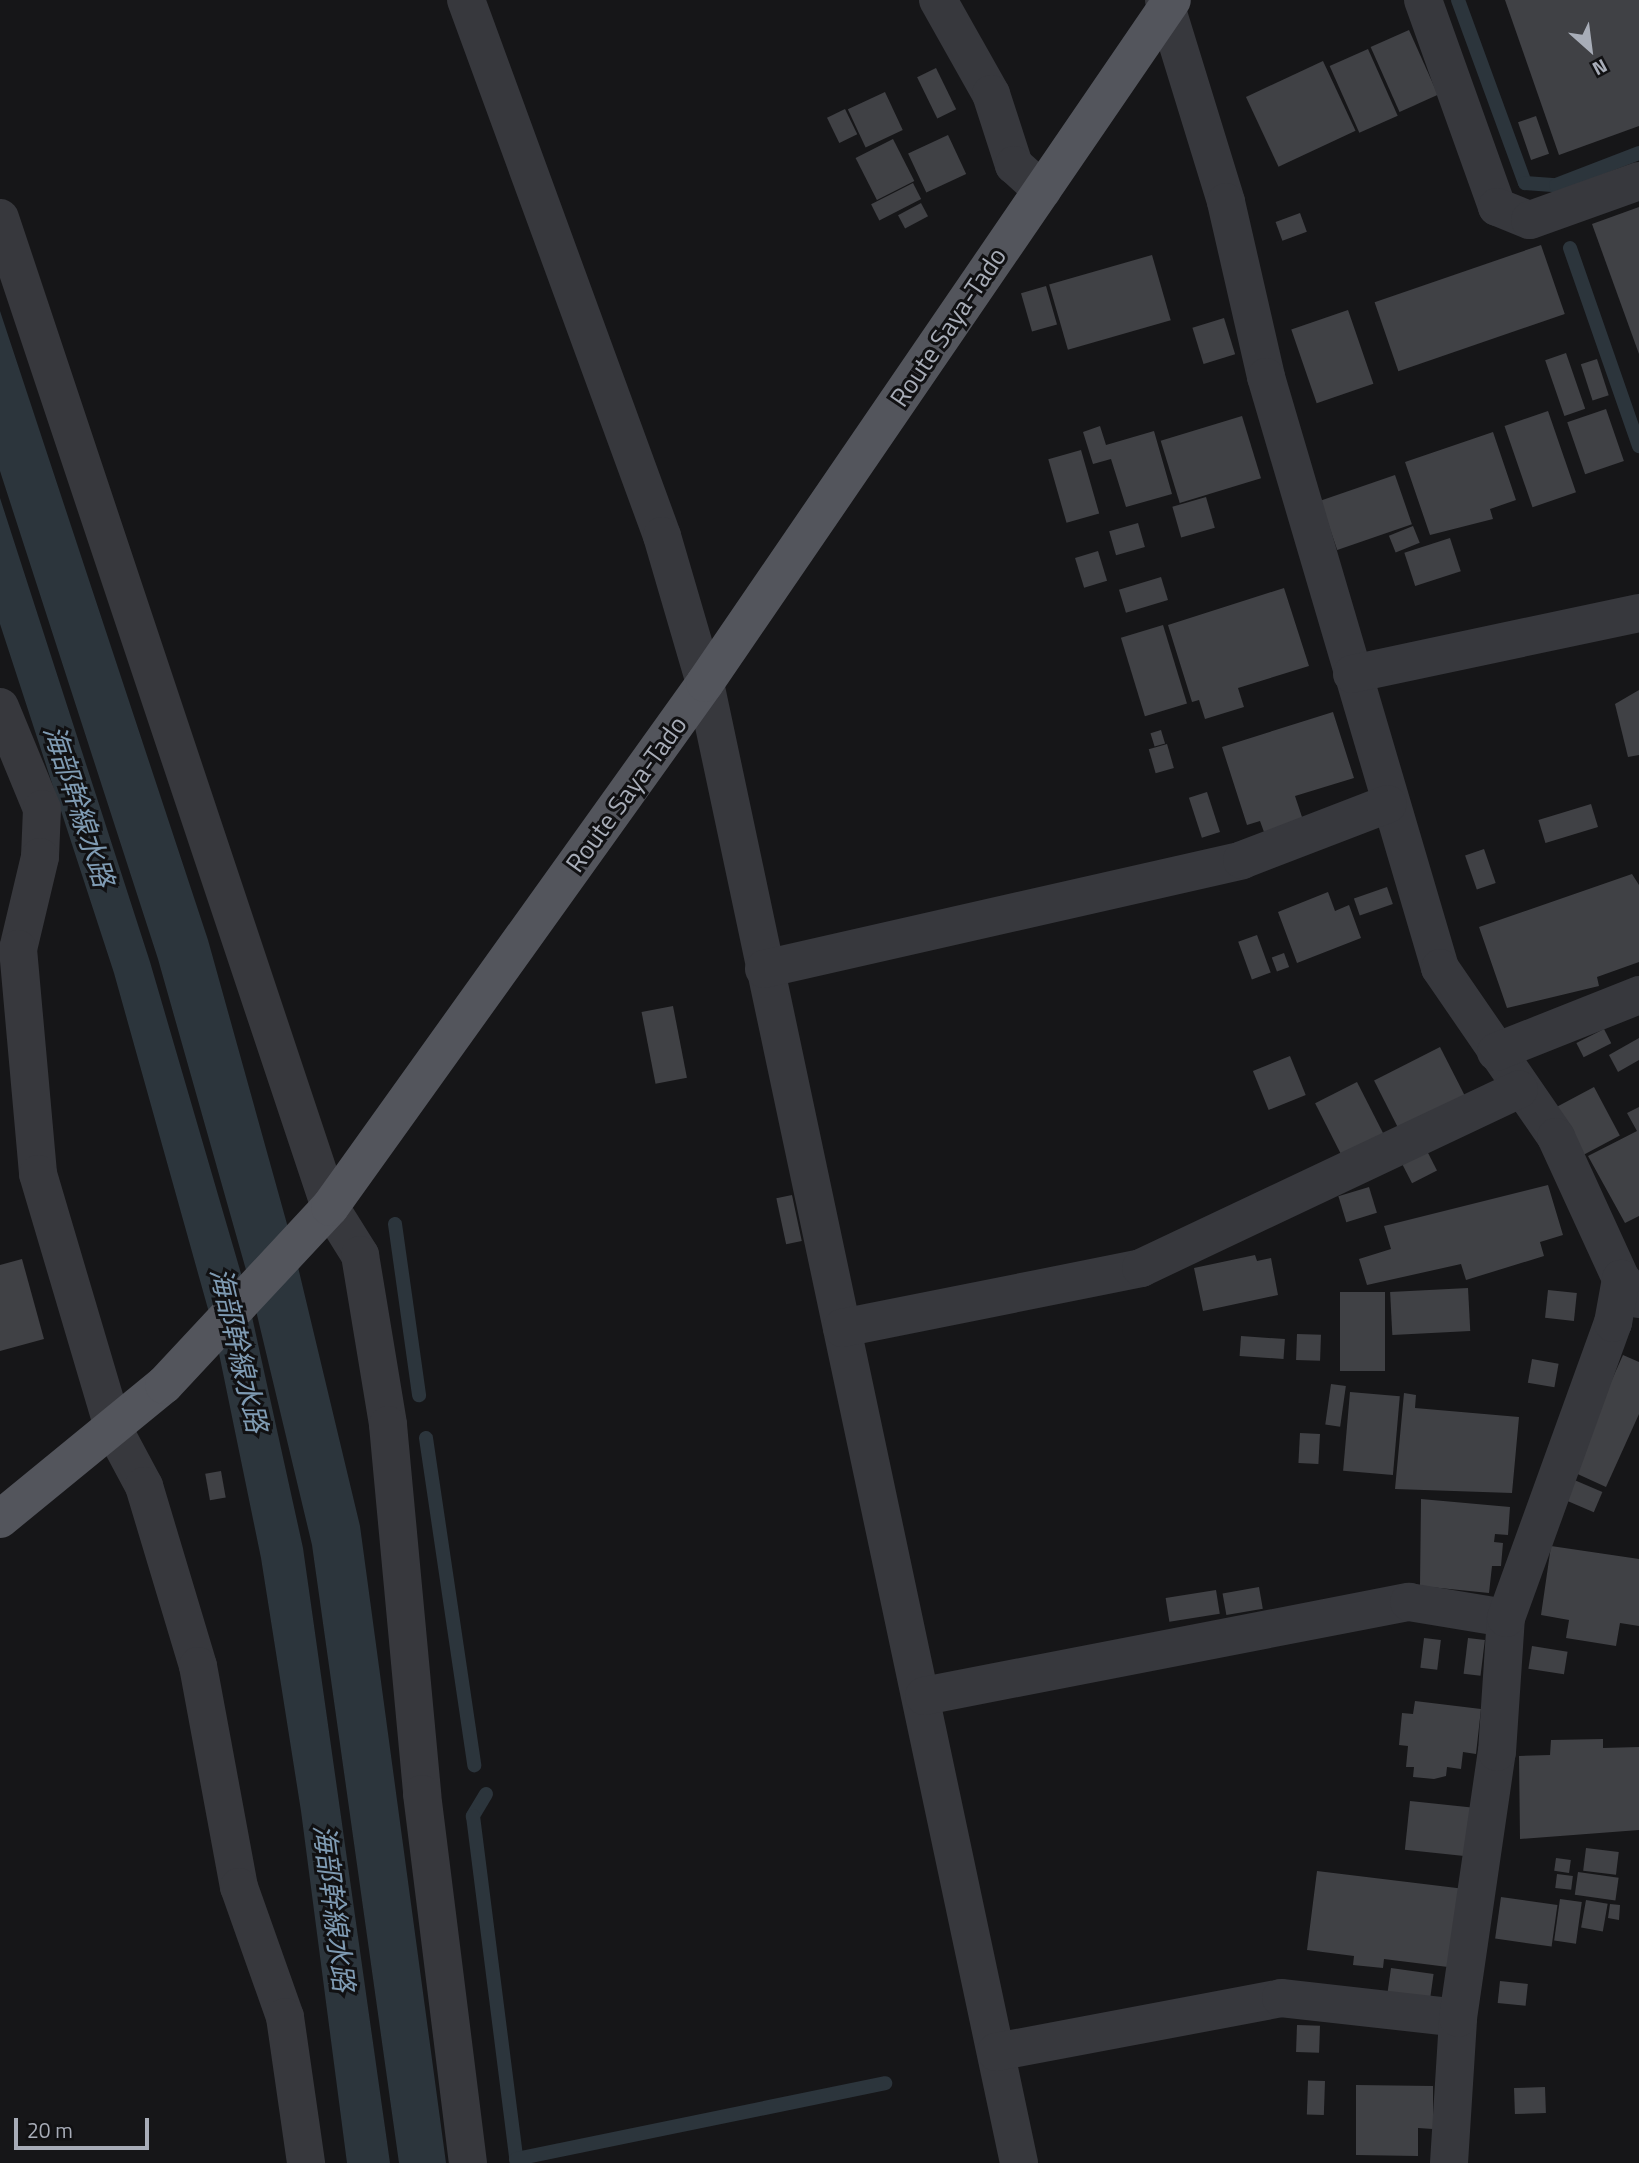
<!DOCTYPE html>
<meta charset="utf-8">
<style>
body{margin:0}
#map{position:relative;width:1639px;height:2163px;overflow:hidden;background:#161618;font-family:"Titillium Web","Noto Sans JP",sans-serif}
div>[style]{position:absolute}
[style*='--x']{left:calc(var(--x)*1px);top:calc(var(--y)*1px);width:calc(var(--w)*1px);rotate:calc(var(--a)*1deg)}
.water>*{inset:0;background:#2c353c}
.stream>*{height:14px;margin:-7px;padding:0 7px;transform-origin:7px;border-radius:7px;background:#2c353c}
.building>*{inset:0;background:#404145;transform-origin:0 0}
.minor>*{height:38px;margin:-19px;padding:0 19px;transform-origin:19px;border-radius:19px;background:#37383d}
.major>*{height:38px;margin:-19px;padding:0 19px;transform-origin:19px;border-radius:19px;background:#53555c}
span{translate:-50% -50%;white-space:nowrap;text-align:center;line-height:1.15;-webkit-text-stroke:6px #111113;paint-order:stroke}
.street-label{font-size:26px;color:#a8adb8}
.water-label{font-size:28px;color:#7f9bb3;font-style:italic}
.north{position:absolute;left:1555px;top:14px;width:70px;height:70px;-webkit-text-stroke:5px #111113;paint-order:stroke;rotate:152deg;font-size:19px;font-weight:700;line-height:28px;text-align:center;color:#a8adb8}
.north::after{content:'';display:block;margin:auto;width:24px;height:32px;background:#a8adb8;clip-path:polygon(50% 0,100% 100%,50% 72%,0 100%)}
.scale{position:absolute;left:14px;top:2118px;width:135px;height:32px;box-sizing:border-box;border:4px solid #a8adb8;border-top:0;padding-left:9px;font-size:21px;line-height:24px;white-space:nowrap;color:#a8adb8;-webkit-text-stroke:5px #111113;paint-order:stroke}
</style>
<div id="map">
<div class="water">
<div style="clip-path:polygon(0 311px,208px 940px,292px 1242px,360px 1526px,446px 2163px,399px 2163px,312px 1545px,248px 1277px,158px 959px,0 471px)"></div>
<div style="clip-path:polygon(0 498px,150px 962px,247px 1294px,303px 1548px,390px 2163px,347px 2163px,301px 1811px,261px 1558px,215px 1334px,114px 973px,0 624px)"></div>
</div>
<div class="stream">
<div style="--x:1458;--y:0;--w:195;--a:69.9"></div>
<div style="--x:1525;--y:183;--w:31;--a:4"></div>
<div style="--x:1556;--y:185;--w:89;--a:-21.1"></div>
<div style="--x:1570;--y:248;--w:210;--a:70.8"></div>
<div style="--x:395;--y:1224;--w:173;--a:82"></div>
<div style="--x:426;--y:1438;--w:331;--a:81.6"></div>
<div style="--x:486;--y:1794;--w:26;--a:121"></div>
<div style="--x:473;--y:1816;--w:350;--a:82.8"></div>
<div style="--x:516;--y:2159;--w:377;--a:-11.6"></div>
</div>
<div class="building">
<div style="clip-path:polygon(1505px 0,1639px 0,1639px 126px,1559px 155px)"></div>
<div style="left:1409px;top:30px;width:71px;height:42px;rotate:66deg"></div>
<div style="left:1368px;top:49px;width:73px;height:42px;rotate:66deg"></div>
<div style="left:1323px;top:61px;width:77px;height:85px;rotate:65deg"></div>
<div style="left:936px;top:68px;width:46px;height:21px;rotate:64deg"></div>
<div style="left:885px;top:92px;width:42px;height:41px;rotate:65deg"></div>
<div style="left:845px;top:109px;width:28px;height:20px;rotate:64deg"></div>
<div style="left:1536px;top:116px;width:40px;height:19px;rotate:71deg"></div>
<div style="left:948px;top:135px;width:43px;height:44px;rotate:65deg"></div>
<div style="left:893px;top:139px;width:47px;height:42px;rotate:63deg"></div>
<div style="left:913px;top:183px;width:18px;height:47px;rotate:63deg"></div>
<div style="left:921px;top:203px;width:15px;height:26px;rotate:62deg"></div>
<div style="clip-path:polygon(1639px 207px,1639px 354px,1592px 224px)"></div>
<div style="left:1300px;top:213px;width:20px;height:26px;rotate:70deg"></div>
<div style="left:1541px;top:245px;width:73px;height:176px;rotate:71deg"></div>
<div style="left:1152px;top:255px;width:68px;height:107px;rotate:74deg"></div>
<div style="left:1046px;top:286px;width:40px;height:26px;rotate:74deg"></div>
<div style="left:1348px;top:310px;width:78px;height:60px;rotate:71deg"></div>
<div style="left:1224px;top:318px;width:38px;height:33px;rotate:73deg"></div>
<div style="left:1566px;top:353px;width:59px;height:22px;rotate:71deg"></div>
<div style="left:1597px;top:359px;width:38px;height:17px;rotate:72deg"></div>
<div style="left:1606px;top:409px;width:55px;height:41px;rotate:71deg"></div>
<div style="left:1548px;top:411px;width:86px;height:46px;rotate:71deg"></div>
<div style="left:1242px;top:416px;width:65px;height:85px;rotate:73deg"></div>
<div style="clip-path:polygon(1100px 426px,1106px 445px,1154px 431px,1172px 494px,1126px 507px,1111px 459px,1093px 464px,1083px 432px)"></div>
<div style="clip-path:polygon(1493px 432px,1516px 500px,1490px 509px,1493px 519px,1430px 535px,1405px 462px)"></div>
<div style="left:1081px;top:450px;width:66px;height:34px;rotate:74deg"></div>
<div style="left:1395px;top:475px;width:52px;height:79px;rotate:71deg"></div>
<div style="left:1206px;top:497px;width:32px;height:35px;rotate:74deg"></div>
<div style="left:1138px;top:523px;width:25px;height:30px;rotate:74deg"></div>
<div style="left:1413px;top:526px;width:18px;height:26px;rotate:68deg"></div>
<div style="left:1450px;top:538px;width:35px;height:48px;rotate:72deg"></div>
<div style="left:1098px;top:551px;width:31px;height:24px;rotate:73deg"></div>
<div style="left:1161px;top:577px;width:24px;height:44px;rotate:73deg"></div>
<div style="clip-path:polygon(1284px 588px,1309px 666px,1238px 688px,1244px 707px,1205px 719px,1199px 700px,1192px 702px,1168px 625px)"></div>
<div style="left:1163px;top:625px;width:82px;height:44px;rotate:73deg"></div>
<div style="clip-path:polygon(1639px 690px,1639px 755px,1628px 757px,1615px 704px)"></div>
<div style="clip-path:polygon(1333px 712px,1354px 778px,1295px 796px,1303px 820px,1264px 832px,1260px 821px,1247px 825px,1222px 747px)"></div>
<div style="left:1161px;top:730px;width:14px;height:11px;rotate:73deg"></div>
<div style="left:1167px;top:744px;width:25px;height:19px;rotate:74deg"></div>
<div style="left:1207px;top:792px;width:42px;height:19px;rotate:72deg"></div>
<div style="left:1591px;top:804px;width:24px;height:55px;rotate:73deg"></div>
<div style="left:1484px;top:849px;width:36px;height:20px;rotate:71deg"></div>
<div style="clip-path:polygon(1632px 874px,1639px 885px,1639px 962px,1597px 977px,1599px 986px,1507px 1008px,1479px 927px)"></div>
<div style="left:1387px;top:887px;width:18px;height:35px;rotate:71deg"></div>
<div style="clip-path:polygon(1328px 892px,1335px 911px,1349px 905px,1361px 938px,1297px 963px,1278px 912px)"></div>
<div style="left:1257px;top:935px;width:40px;height:20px;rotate:70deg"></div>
<div style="left:1284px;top:953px;width:15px;height:13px;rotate:70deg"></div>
<div style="left:673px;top:1006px;width:73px;height:32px;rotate:79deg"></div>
<div style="left:1604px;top:1029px;width:16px;height:31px;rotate:63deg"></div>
<div style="clip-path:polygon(1639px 1038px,1639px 1060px,1618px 1072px,1609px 1055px)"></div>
<div style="left:1440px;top:1047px;width:57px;height:74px;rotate:63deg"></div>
<div style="left:1290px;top:1056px;width:42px;height:40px;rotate:68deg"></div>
<div style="left:1357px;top:1082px;width:59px;height:47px;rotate:63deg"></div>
<div style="left:1594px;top:1087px;width:55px;height:43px;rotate:62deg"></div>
<div style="clip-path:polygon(1639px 1107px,1639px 1216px,1625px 1223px,1588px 1156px,1637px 1131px,1627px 1113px)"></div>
<div style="left:1427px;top:1151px;width:22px;height:28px;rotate:63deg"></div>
<div style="clip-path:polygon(1548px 1185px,1563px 1235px,1540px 1242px,1544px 1256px,1466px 1280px,1461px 1264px,1367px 1285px,1359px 1259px,1391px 1249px,1384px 1226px)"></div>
<div style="left:1369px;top:1187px;width:27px;height:32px;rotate:73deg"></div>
<div style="left:792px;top:1195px;width:47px;height:16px;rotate:78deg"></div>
<div style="clip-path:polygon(1255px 1255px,1257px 1261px,1271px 1258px,1278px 1295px,1203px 1311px,1194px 1268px)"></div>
<div style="clip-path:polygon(22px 1259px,44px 1339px,0 1351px,0 1265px)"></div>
<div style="left:1468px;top:1288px;width:43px;height:78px;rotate:87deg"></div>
<div style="left:1548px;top:1290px;width:29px;height:28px;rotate:6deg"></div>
<div style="left:1340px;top:1292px;width:45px;height:79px"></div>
<div style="left:1297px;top:1334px;width:24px;height:26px;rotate:2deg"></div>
<div style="left:1241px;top:1336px;width:44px;height:20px;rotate:4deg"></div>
<div style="clip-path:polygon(1623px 1355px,1639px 1362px,1639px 1414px,1606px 1487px,1571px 1471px)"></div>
<div style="left:1532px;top:1359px;width:27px;height:24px;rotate:10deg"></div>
<div style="left:1331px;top:1384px;width:15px;height:41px;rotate:8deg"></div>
<div style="left:1350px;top:1392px;width:50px;height:79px;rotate:5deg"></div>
<div style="clip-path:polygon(1404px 1393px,1416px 1395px,1415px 1408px,1519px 1417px,1512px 1493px,1395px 1489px)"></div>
<div style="left:1300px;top:1433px;width:20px;height:30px;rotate:3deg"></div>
<div style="left:221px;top:1471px;width:27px;height:16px;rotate:80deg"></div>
<div style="left:1572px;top:1479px;width:33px;height:22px;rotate:23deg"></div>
<div style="clip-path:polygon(1421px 1499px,1510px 1507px,1508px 1535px,1495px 1534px,1494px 1542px,1503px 1543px,1501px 1566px,1492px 1566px,1489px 1593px,1420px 1586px)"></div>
<div style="clip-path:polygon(1551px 1546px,1639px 1559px,1639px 1626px,1620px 1623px,1616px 1646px,1566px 1638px,1569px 1620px,1541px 1615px)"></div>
<div style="left:1259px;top:1587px;width:22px;height:37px;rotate:80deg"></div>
<div style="left:1216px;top:1590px;width:24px;height:51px;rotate:81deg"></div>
<div style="left:1424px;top:1638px;width:17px;height:30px;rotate:7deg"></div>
<div style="left:1468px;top:1638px;width:17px;height:36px;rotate:7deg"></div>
<div style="left:1532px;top:1646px;width:36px;height:23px;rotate:9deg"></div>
<div style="clip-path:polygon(1415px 1701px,1481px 1709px,1476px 1754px,1463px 1752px,1461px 1769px,1447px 1767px,1446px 1776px,1434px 1779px,1413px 1777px,1414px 1767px,1406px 1767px,1408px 1746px,1399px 1745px,1402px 1713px,1413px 1714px)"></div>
<div style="clip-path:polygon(1603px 1739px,1603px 1748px,1639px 1747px,1639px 1830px,1520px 1839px,1519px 1756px,1550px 1755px,1551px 1740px)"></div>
<div style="left:1410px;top:1801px;width:62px;height:49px;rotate:6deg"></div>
<div style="left:1586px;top:1848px;width:33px;height:23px;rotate:7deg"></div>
<div style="left:1556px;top:1858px;width:15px;height:13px;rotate:8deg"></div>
<div style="clip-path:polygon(1317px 1871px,1465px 1889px,1456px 1968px,1384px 1959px,1383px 1968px,1353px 1965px,1354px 1956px,1307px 1950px)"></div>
<div style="left:1578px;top:1872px;width:41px;height:23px;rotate:8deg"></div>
<div style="left:1557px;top:1874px;width:16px;height:14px;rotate:7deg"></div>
<div style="left:1501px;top:1897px;width:57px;height:42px;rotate:8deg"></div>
<div style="left:1560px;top:1899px;width:22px;height:42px;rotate:8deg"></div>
<div style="left:1586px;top:1900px;width:22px;height:28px;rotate:10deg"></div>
<div style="clip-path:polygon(1610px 1904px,1620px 1905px,1619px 1920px,1608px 1918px)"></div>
<div style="left:1391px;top:1968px;width:43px;height:25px;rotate:8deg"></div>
<div style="left:1500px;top:1981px;width:28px;height:22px;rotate:6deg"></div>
<div style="left:1297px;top:2025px;width:23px;height:27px;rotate:2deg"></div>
<div style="left:1325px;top:2081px;width:34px;height:17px;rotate:92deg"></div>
<div style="clip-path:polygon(1356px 2085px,1433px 2086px,1433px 2129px,1418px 2128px,1418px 2156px,1356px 2155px)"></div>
<div style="left:1545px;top:2087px;width:26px;height:31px;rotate:88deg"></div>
</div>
<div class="minor">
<div style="--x:466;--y:0;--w:571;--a:69.91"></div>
<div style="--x:662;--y:536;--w:153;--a:73.7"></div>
<div style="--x:705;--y:683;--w:1513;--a:78.02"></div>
<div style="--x:938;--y:0;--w:108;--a:60.6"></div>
<div style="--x:991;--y:94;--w:75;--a:72.1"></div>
<div style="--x:1014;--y:165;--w:38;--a:42"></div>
<div style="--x:1164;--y:0;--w:211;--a:72.9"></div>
<div style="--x:1226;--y:202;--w:180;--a:77.1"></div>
<div style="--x:1266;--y:377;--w:616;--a:73.59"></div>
<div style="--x:1440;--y:968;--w:205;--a:55.5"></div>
<div style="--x:1556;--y:1137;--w:156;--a:65.4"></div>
<div style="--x:1621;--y:1279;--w:27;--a:48"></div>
<div style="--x:1423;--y:0;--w:220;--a:70.3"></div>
<div style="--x:1497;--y:207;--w:35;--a:22"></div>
<div style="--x:1530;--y:220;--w:116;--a:-19.7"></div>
<div style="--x:0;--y:218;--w:1043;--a:71.55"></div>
<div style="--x:330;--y:1207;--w:57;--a:58"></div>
<div style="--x:360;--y:1255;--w:172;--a:80.6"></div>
<div style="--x:388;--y:1425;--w:371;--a:84.7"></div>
<div style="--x:422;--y:1794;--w:372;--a:82.9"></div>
<div style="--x:1352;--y:674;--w:293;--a:-12"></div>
<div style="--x:0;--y:707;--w:110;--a:67.6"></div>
<div style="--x:42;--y:809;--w:48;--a:92.4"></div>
<div style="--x:40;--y:857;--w:95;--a:103.4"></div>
<div style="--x:18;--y:949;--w:226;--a:84.9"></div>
<div style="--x:38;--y:1174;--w:267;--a:73.5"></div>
<div style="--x:114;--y:1430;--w:64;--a:61.8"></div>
<div style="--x:144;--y:1486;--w:188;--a:73.3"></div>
<div style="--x:198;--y:1666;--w:225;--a:79.5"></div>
<div style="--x:239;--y:1887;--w:138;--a:70.5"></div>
<div style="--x:285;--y:2017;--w:148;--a:81.8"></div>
<div style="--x:764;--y:969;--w:490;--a:-12.8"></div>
<div style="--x:1242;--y:860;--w:156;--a:-21"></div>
<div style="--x:1496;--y:1052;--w:154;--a:-21.7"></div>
<div style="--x:842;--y:1328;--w:305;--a:-11.3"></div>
<div style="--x:1141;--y:1268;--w:418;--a:-25.3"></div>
<div style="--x:924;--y:1696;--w:494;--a:-11"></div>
<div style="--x:1409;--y:1602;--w:98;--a:9.4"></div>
<div style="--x:996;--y:2052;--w:290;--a:-10.7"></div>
<div style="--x:1281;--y:1998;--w:178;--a:6.4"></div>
<div style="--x:1449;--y:2163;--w:145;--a:-86.4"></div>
<div style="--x:1458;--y:2018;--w:269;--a:-81.7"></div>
<div style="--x:1497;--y:1752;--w:134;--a:-86.2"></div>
<div style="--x:1506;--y:1618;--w:314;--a:-70.1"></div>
<div style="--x:1613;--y:1323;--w:45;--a:-79.7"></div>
</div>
<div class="major">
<div style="--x:0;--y:1519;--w:212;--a:-39.3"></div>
<div style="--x:164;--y:1385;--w:243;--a:-47"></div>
<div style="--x:330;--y:1207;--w:644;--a:-54.41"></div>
<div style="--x:705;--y:683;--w:827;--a:-55.64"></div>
</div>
<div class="street-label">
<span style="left:948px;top:327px;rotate:-56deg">Route Saya-Tado</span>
<span style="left:626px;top:794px;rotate:-54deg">Route Saya-Tado</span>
</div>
<div class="water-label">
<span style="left:79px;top:806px;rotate:72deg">海部幹線水路</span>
<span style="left:239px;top:1350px;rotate:77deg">海部幹線水路</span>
<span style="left:334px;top:1908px;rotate:83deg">海部幹線水路</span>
</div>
<div class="north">N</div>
<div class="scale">20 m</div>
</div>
